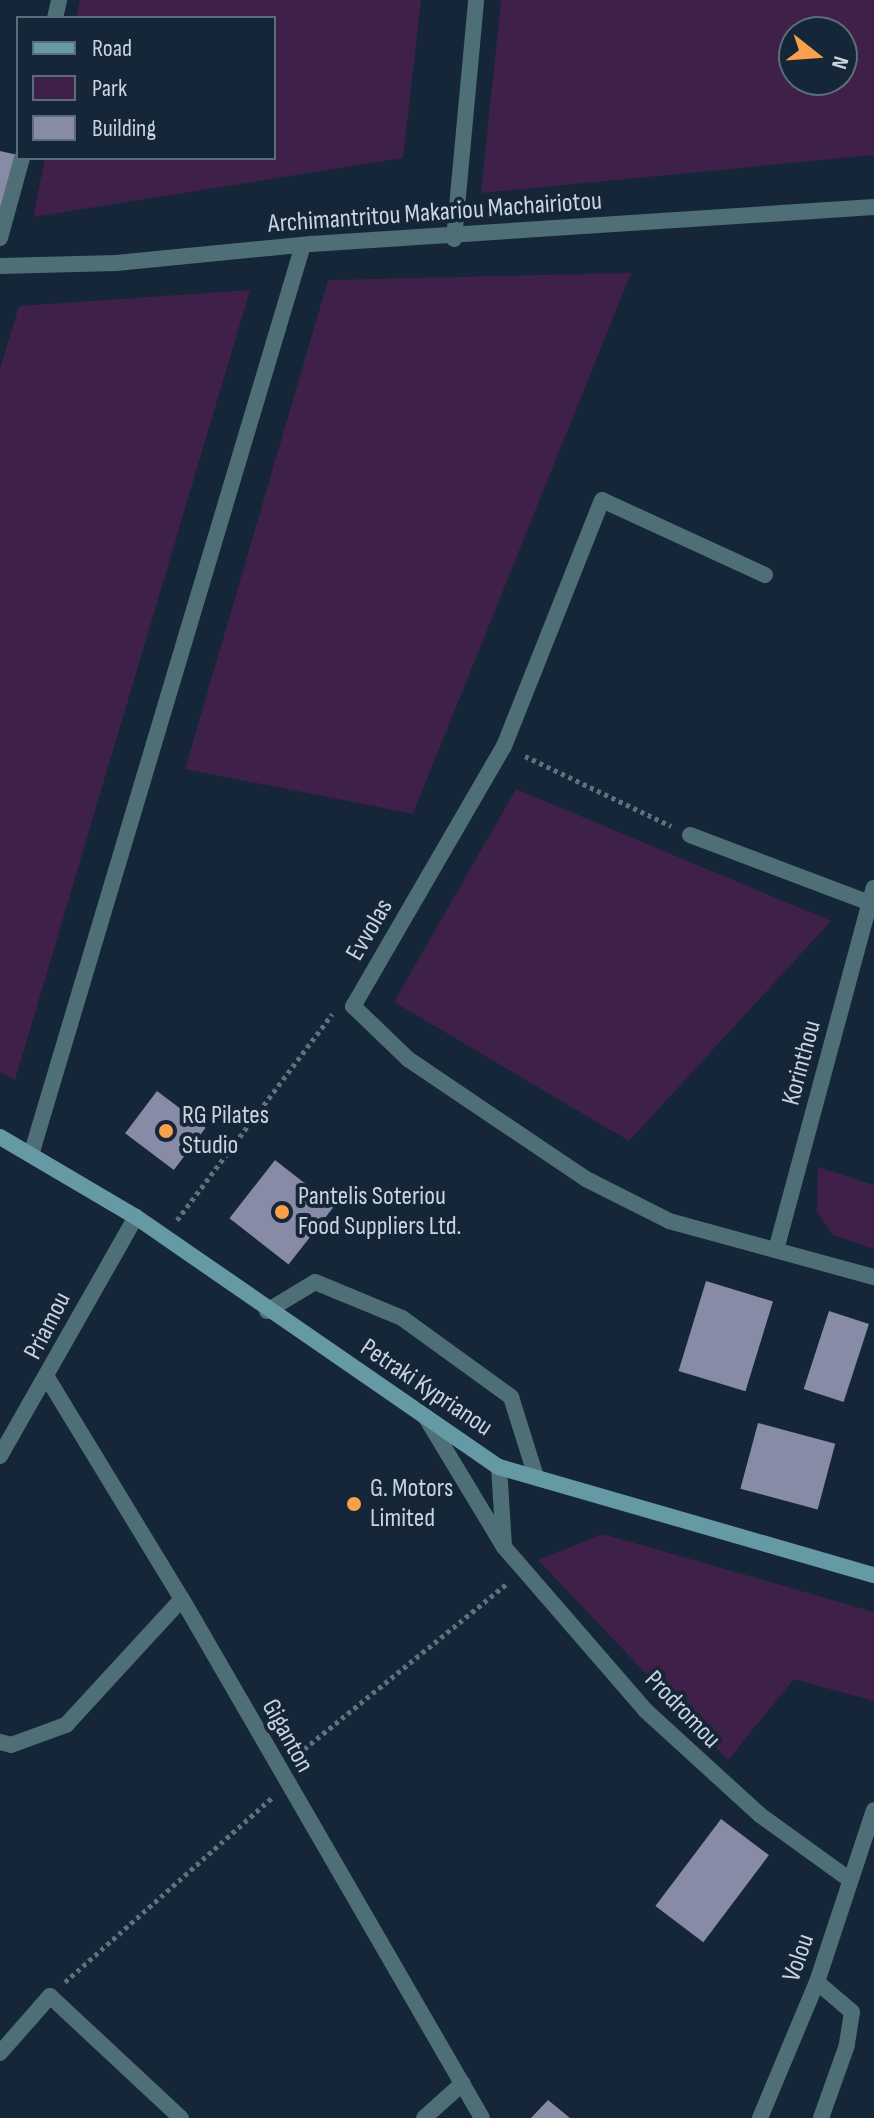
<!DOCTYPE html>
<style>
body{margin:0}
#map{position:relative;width:874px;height:2118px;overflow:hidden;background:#142637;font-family:"Sofia Sans Condensed",sans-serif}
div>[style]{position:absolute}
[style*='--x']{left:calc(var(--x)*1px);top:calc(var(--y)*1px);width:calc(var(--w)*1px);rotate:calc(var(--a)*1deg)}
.green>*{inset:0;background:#3e2048}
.building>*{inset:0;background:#888ba5;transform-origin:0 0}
.path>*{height:5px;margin-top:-2.5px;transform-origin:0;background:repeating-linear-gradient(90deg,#61707e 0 4px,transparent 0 8px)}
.service>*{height:16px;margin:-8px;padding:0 8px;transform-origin:8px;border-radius:8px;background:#4f6f76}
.minor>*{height:16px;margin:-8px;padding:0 8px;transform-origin:8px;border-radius:8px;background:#4f6f76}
.tertiary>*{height:16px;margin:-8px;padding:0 8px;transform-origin:8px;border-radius:8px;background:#4f6f76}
.secondary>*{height:16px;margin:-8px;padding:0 8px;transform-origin:8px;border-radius:8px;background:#6599a4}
.dots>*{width:22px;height:22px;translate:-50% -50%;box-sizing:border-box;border:4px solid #142637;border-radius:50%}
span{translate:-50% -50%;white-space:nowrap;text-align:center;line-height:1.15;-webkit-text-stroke:8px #142637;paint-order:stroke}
.street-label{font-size:26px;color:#c9d4df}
.poi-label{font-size:26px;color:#c9d4df}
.left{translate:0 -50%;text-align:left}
.legend{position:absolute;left:16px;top:16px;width:260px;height:144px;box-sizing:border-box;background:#142637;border:2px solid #5c6c7a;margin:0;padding:10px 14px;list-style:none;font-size:24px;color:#c9d4df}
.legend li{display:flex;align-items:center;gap:16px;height:40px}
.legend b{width:40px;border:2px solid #5c6c7a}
.north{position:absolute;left:778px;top:16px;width:80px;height:80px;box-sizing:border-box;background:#142637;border:2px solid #5c6c7a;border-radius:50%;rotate:107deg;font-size:22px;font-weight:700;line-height:32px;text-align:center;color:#c9d4df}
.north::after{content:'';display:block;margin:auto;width:28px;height:36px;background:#f9a04c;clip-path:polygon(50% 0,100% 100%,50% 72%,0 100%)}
</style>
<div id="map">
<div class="green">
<div style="clip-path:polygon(80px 0,421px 0,403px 158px,33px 217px,45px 158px,274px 158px,274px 18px,76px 18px)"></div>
<div style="clip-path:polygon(evenodd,501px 0,874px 0,874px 155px,481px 193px,501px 0,842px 32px,842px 80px,794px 80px,794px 32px,842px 32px)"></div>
<div style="clip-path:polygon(631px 273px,413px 814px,185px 769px,328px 280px)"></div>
<div style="clip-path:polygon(250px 290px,15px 1080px,0 1072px,0 369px,19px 306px)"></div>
<div style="clip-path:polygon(516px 789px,831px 921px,629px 1141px,394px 1002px)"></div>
<div style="clip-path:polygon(818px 1167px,874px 1185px,874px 1249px,833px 1235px,817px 1212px)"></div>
<div style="clip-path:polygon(603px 1534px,874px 1612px,874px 1701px,794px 1679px,728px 1760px,538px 1560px)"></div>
</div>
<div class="building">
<div style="clip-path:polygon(0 151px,18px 155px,0 210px)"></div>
<div style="left:157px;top:1091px;width:61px;height:53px;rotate:37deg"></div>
<div style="left:275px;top:1160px;width:75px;height:74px;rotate:38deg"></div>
<div style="left:706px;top:1281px;width:70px;height:94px;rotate:17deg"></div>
<div style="left:829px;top:1311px;width:42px;height:82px;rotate:18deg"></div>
<div style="left:758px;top:1423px;width:80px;height:68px;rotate:15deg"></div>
<div style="left:721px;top:1819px;width:60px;height:109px;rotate:37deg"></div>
<div style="clip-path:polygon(548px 2100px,570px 2118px,531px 2118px)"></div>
</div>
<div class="path">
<div style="--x:525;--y:756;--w:162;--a:25.6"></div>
<div style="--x:177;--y:1220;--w:258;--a:-53"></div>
<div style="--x:298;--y:1754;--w:271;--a:-39.2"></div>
<div style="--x:65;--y:1982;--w:278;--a:-41.7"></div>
</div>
<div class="service">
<div style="--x:55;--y:18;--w:18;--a:-77"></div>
<div style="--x:0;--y:238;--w:83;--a:-74.6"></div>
<div style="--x:267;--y:1311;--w:56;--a:-31.1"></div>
<div style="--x:315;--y:1282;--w:94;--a:22.5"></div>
<div style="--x:402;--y:1318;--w:135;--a:35.9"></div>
<div style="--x:511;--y:1397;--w:84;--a:72.6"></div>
<div style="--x:0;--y:1742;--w:11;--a:15"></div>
<div style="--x:11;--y:1745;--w:59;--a:-20"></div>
<div style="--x:66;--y:1725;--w:171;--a:-47.4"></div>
<div style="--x:817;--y:1982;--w:46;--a:40.6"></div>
<div style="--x:852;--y:2012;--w:33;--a:99"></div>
<div style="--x:847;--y:2045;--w:77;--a:109.6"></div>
</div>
<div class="minor">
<div style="--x:454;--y:239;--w:240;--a:-84.7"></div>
<div style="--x:765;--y:575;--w:179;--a:-155.3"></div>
<div style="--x:602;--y:500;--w:265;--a:111.7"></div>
<div style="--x:504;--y:746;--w:301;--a:120.1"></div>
<div style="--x:353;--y:1006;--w:76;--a:43.9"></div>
<div style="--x:408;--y:1059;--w:215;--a:34"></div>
<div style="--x:586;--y:1179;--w:93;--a:26.8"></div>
<div style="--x:669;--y:1221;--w:213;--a:15.3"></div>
<div style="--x:690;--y:835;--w:192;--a:20.7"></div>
<div style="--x:31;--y:1155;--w:950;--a:-73.36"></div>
<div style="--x:776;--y:1250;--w:375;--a:-74.9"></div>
<div style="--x:48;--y:1379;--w:258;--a:58.7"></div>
<div style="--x:182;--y:1599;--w:599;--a:59.97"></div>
<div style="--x:425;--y:1416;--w:153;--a:58.9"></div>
<div style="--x:504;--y:1547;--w:216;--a:49.1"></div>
<div style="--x:645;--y:1710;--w:156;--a:42.4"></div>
<div style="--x:760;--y:1815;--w:111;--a:35.8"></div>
<div style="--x:0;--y:1456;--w:275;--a:-60.4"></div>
<div style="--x:499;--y:1467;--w:79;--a:86.4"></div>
<div style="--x:0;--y:2053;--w:76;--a:-48.7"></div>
<div style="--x:50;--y:1996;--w:179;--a:43"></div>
<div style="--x:424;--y:2118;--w:52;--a:-41.9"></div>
<div style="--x:760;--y:2118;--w:147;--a:-67.3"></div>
<div style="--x:817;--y:1982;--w:181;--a:-71.7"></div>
</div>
<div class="tertiary">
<div style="--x:0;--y:266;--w:116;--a:-1.5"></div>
<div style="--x:116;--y:263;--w:196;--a:-5.6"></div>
<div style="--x:311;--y:244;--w:564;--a:-3.76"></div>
</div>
<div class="secondary">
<div style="--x:0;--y:1137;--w:158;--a:30.5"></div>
<div style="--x:136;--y:1217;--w:441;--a:34.6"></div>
<div style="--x:499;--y:1467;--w:390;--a:16.1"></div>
</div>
<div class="dots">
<div style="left:166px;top:1131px;background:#f9a04c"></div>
<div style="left:282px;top:1212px;background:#f9a04c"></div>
<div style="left:354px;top:1504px;background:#f9a04c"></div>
</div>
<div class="street-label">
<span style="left:435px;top:213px;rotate:-4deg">Archimantritou Makariou Machairiotou</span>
<span style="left:370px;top:930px;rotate:-60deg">EvvoIas</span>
<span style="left:802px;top:1063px;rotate:-75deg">Korinthou</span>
<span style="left:48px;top:1326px;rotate:-63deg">Priamou</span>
<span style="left:426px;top:1388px;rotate:34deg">Petraki Kyprianou</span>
<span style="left:682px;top:1710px;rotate:46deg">Prodromou</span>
<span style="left:287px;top:1736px;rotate:61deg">Giganton</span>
<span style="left:799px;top:1958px;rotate:-71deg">Volou</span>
</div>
<div class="poi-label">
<span class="left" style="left:182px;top:1131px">RG Pilates<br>Studio</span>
<span class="left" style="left:298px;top:1212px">Pantelis Soteriou<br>Food Suppliers Ltd.</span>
<span class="left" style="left:370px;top:1504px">G. Motors<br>Limited</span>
</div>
<ul class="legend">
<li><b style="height:10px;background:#6599a4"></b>Road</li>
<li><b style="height:22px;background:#3e2048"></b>Park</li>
<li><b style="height:22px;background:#888ba5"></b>Building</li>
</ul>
<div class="north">N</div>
</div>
